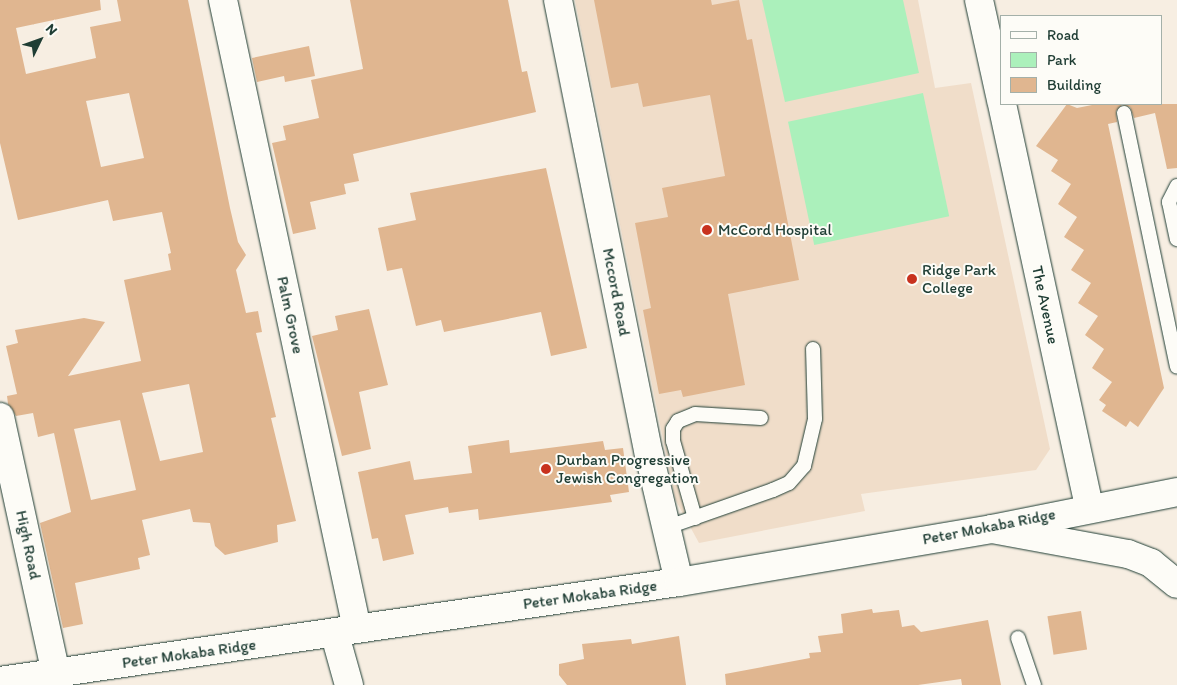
<!DOCTYPE html>
<style>
body{margin:0}
#map{position:relative;width:1177px;height:685px;overflow:hidden;background:#f7eee2;font-family:Itim,sans-serif}
div>[style]{position:absolute}
[style*='--x']{left:calc(var(--x)*1px);top:calc(var(--y)*1px);width:calc(var(--w)*1px);rotate:calc(var(--a)*1deg)}
.built>*{inset:0;background:#f0ddc9}
.green>*{inset:0;background:#abf0bb;transform-origin:0 0}
.building>*{inset:0;background:#e0b690;transform-origin:0 0}
.roads{filter:drop-shadow(0 0 1px #1f3d34) drop-shadow(0 0 1px #1f3d34)}
.service>*{height:14px;margin:-7px;padding:0 7px;transform-origin:7px;border-radius:7px;background:#fdfcf7}
.minor>*{height:28px;margin:-14px;padding:0 14px;transform-origin:14px;border-radius:14px;background:#fdfcf7}
.tertiary>*{height:28px;margin:-14px;padding:0 14px;transform-origin:14px;border-radius:14px;background:#fdfcf7}
.secondary>*{height:28px;margin:-14px;padding:0 14px;transform-origin:14px;border-radius:14px;background:#fdfcf7}
.dots>*{width:14px;height:14px;translate:-50% -50%;box-sizing:border-box;border:2px solid #fdfcf7;border-radius:50%}
span{translate:-50% -50%;white-space:nowrap;text-align:center;line-height:1.15;-webkit-text-stroke:4px #fdfcf7;paint-order:stroke}
.poi-label{font-size:16px;color:#1f3d34}
.left{translate:0 -50%;text-align:left}
.street-label{font-size:16px;color:#1f3d34}
.legend{position:absolute;left:1000px;top:15px;width:162px;height:90px;box-sizing:border-box;background:#fdfcf7;border:1px solid #a4b0a9;margin:0;padding:6px 9px;list-style:none;font-size:15px;color:#1f3d34}
.legend li{display:flex;align-items:center;gap:10px;height:25px}
.legend b{width:25px;border:1px solid #a4b0a9}
.north{position:absolute;left:15px;top:15px;width:50px;height:50px;-webkit-text-stroke:4px #fdfcf7;paint-order:stroke;rotate:48deg;font-size:14px;font-weight:700;line-height:20px;text-align:center;color:#1f3d34}
.north::after{content:'';display:block;margin:auto;width:18px;height:22px;background:#1f3d34;clip-path:polygon(50% 0,100% 100%,50% 72%,0 100%)}
</style>
<div id="map">
<div class="built">
<div style="clip-path:polygon(575px 0,918px 0,935px 88px,971px 83px,1050px 449px,1036px 470px,861px 494px,865px 511px,699px 543px,675px 499px)"></div>
</div>
<div class="green">
<div style="clip-path:polygon(762px 0,903px 0,919px 73px,785px 102px)"></div>
<div style="left:923px;top:93px;width:126px;height:138px;rotate:78deg"></div>
</div>
<div class="building">
<div style="clip-path:polygon(evenodd,0 0,100px 0,101px 10px,16px 28px,26px 74px,96px 58px,90px 27px,121px 21px,117px 0,188px 0,230px 208px,238px 242px,246px 255px,236px 270px,246px 313px,258px 311px,262px 332px,256px 333px,276px 417px,271px 418px,296px 521px,277px 525px,278px 542px,225px 555px,215px 546px,210px 523px,193px 522px,190px 509px,142px 520px,150px 555px,138px 558px,140px 569px,75px 583px,83px 624px,63px 628px,40px 523px,71px 512px,54px 433px,38px 437px,33px 413px,16px 416px,8px 404px,7px 396px,17px 394px,6px 346px,18px 343px,15px 330px,84px 318px,105px 322px,68px 376px,141px 361px,124px 280px,171px 270px,168px 254px,171px 253px,162px 212px,113px 221px,108px 200px,18px 220px,0 143px,0 0,129px 93px,144px 158px,101px 167px,86px 101px,129px 93px,0 0,189px 384px,203px 452px,160px 461px,142px 393px,189px 384px,0 0,120px 420px,136px 490px,91px 500px,74px 429px,120px 420px)"></div>
<div style="clip-path:polygon(350px 0,508px 0,522px 72px,527px 71px,536px 112px,353px 154px,359px 181px,344px 184px,346px 194px,310px 202px,316px 229px,293px 234px,272px 143px,286px 140px,283px 126px,319px 118px,311px 80px,363px 69px)"></div>
<div style="clip-path:polygon(594px 0,711px 0,712px 5px,739px 0,747px 40px,752px 39px,799px 280px,728px 294px,745px 385px,683px 397px,681px 390px,659px 394px,643px 310px,651px 308px,635px 223px,668px 217px,662px 188px,725px 176px,710px 95px,643px 107px,638px 83px,611px 88px)"></div>
<div style="clip-path:polygon(309px 46px,315px 76px,285px 82px,284px 76px,257px 82px,252px 58px)"></div>
<div style="clip-path:polygon(1067px 104px,1077px 108px,1097px 104px,1177px 104px,1177px 168px,1167px 169px,1155px 113px,1134px 118px,1130px 107px,1122px 105px,1116px 111px,1117px 122px,1108px 124px,1164px 388px,1138px 427px,1130px 421px,1126px 427px,1102px 411px,1106px 405px,1099px 400px,1112px 382px,1092px 368px,1104px 349px,1085px 335px,1098px 316px,1078px 303px,1091px 283px,1071px 270px,1084px 250px,1064px 237px,1077px 217px,1058px 204px,1071px 184px,1051px 171px,1058px 160px,1036px 146px)"></div>
<div style="clip-path:polygon(546px 168px,587px 348px,551px 356px,541px 312px,444px 332px,441px 320px,416px 326px,402px 268px,387px 271px,378px 228px,416px 220px,410px 193px)"></div>
<div style="clip-path:polygon(369px 309px,388px 385px,359px 392px,371px 449px,342px 456px,312px 336px,338px 330px,335px 316px)"></div>
<div style="clip-path:polygon(509px 440px,510px 453px,603px 441px,605px 450px,623px 448px,629px 492px,610px 495px,612px 502px,479px 520px,478px 509px,449px 513px,448px 507px,405px 515px,414px 554px,383px 561px,378px 538px,372px 539px,358px 472px,410px 461px,414px 480px,472px 473px,468px 446px)"></div>
<div style="clip-path:polygon(872px 609px,873px 613px,899px 610px,902px 627px,914px 625px,921px 632px,988px 620px,1001px 685px,962px 685px,961px 679px,918px 685px,726px 685px,725px 674px,810px 658px,809px 653px,821px 652px,818px 636px,843px 633px,841px 614px)"></div>
<div style="left:1081px;top:611px;width:39px;height:34px;rotate:81deg"></div>
<div style="clip-path:polygon(679px 636px,686px 685px,567px 685px,559px 675px,559px 664px,584px 659px,582px 644px,631px 639px,632px 644px)"></div>
</div>
<div class="roads">
<div class="service">
<div style="--x:1124;--y:113;--w:259;--a:78.2"></div>
<div style="--x:1177;--y:186;--w:18;--a:117"></div>
<div style="--x:1169;--y:202;--w:38;--a:78"></div>
<div style="--x:695;--y:518;--w:80;--a:-105.9"></div>
<div style="--x:673;--y:441;--w:12;--a:-90"></div>
<div style="--x:673;--y:429;--w:9;--a:-58"></div>
<div style="--x:678;--y:421;--w:18;--a:-22"></div>
<div style="--x:695;--y:414;--w:66;--a:3.5"></div>
<div style="--x:668;--y:527;--w:111;--a:-19.4"></div>
<div style="--x:773;--y:490;--w:17;--a:-24"></div>
<div style="--x:789;--y:483;--w:23;--a:-49"></div>
<div style="--x:804;--y:466;--w:48;--a:-76.8"></div>
<div style="--x:815;--y:419;--w:70;--a:-91.6"></div>
<div style="--x:1018;--y:638;--w:50;--a:71.2"></div>
</div>
<div class="minor">
<div style="--x:223;--y:0;--w:643;--a:77.97"></div>
<div style="--x:558;--y:0;--w:463;--a:78.7"></div>
<div style="--x:649;--y:454;--w:131;--a:76.8"></div>
<div style="--x:979;--y:0;--w:102;--a:77.6"></div>
<div style="--x:1002;--y:104;--w:412;--a:77.8"></div>
<div style="--x:0;--y:417;--w:262;--a:77.7"></div>
<div style="--x:335;--y:635;--w:52;--a:74.4"></div>
</div>
<div class="tertiary">
<div style="--x:0;--y:681;--w:686;--a:-8.3"></div>
<div style="--x:679;--y:582;--w:317;--a:-9.6"></div>
<div style="--x:992;--y:529;--w:189;--a:-11.3"></div>
</div>
<div class="secondary">
<div style="--x:992;--y:529;--w:138;--a:10.4"></div>
<div style="--x:1128;--y:554;--w:25;--a:21"></div>
<div style="--x:1151;--y:563;--w:33;--a:39"></div>
</div>
</div>
<div class="dots">
<div style="left:707px;top:230px;background:#c8321e"></div>
<div style="left:912px;top:279px;background:#c8321e"></div>
<div style="left:546px;top:469px;background:#c8321e"></div>
</div>
<div class="poi-label">
<span class="left" style="left:718px;top:230px">McCord Hospital</span>
<span class="left" style="left:922px;top:279px">Ridge Park<br>College</span>
<span class="left" style="left:556px;top:469px">Durban Progressive<br>Jewish Congregation</span>
</div>
<div class="street-label">
<span style="left:616px;top:292px;rotate:79deg">Mccord Road</span>
<span style="left:1045px;top:305px;rotate:78deg">The Avenue</span>
<span style="left:290px;top:315px;rotate:78deg">Palm Grove</span>
<span style="left:989px;top:527px;rotate:-11deg">Peter Mokaba Ridge</span>
<span style="left:28px;top:545px;rotate:78deg">High Road</span>
<span style="left:590px;top:595px;rotate:-8deg">Peter Mokaba Ridge</span>
<span style="left:189px;top:654px;rotate:-8deg">Peter Mokaba Ridge</span>
</div>
<ul class="legend">
<li><b style="height:6px;background:#fdfcf7"></b>Road</li>
<li><b style="height:14px;background:#abf0bb"></b>Park</li>
<li><b style="height:14px;background:#e0b690"></b>Building</li>
</ul>
<div class="north">N</div>
</div>
